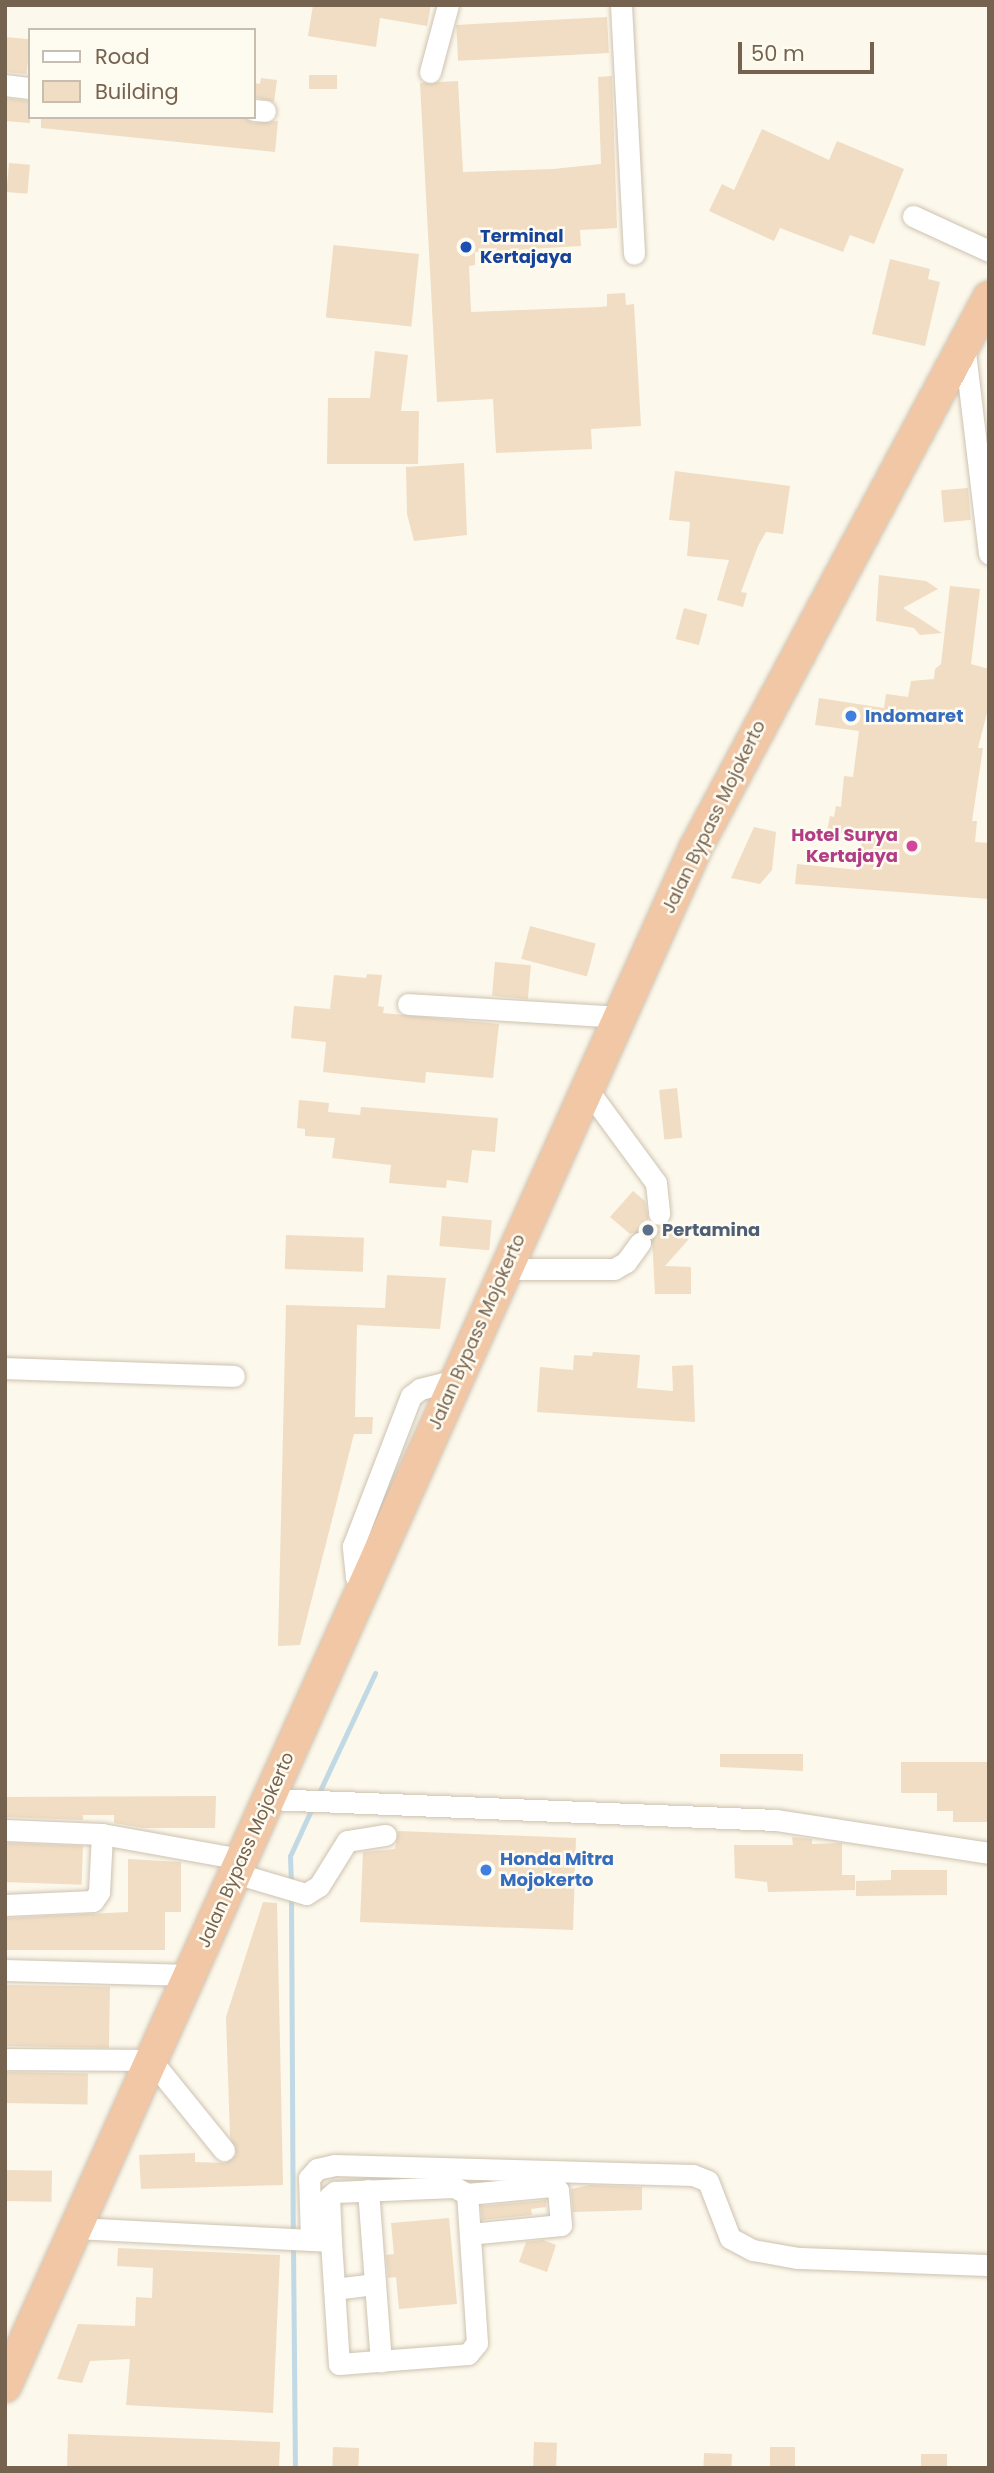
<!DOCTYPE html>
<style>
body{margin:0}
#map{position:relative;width:994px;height:2473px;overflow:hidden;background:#fcf8eb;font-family:Poppins,sans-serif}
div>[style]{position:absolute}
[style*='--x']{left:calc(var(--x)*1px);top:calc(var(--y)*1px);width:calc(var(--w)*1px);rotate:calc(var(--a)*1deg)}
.stream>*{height:5px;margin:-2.5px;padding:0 2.5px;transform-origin:2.5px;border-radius:2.5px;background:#c0d9e5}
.building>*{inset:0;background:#f0ddc4;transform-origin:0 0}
.minor-tunnel>*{height:21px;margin-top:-10.5px;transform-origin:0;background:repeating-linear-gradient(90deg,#dad3c4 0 21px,transparent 0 31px)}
.roads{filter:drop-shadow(0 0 2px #cec2b1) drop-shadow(0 0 2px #cec2b1)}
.minor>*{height:21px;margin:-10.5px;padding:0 10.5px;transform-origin:10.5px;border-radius:10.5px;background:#fff}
.highway>*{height:32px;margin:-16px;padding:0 16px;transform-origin:16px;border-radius:16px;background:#f1c7a6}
.dots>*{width:19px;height:19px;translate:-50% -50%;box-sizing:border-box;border:4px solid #fefbf1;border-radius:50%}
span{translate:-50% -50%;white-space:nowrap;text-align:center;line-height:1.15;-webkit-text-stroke:5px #fefbf1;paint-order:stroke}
.transit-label{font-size:18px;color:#164399;font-weight:700}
.left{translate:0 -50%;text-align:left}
.shop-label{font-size:18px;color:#366cbe;font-weight:700}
.street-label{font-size:18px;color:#76634f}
.hotel-label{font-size:18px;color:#b23c85;font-weight:700}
.right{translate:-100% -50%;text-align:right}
.service-label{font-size:18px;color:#4e5e75;font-weight:700}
.frame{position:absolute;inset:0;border:7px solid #76634f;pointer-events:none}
.legend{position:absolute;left:28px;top:28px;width:228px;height:91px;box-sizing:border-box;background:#fefbf1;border:2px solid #c8beb0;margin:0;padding:9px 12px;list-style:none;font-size:21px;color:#76634f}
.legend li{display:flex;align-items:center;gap:14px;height:35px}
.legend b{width:35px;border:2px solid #c8beb0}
.scale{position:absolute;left:738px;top:42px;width:136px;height:32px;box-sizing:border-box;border:4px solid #76634f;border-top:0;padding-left:9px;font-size:21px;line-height:24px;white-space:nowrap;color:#76634f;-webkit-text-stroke:5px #fefbf1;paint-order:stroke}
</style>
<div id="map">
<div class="stream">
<div style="--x:317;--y:1797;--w:137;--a:-64.9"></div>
<div style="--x:291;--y:1885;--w:29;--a:-92"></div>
<div style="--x:290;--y:1856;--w:55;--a:-65.3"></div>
<div style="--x:291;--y:1895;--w:340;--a:89.7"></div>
<div style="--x:293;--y:2245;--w:223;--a:89.5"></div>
</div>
<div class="building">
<div style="clip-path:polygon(313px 5px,431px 5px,427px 26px,380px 18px,376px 47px,308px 36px)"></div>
<div style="left:607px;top:17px;width:36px;height:151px;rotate:87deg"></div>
<div style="left:5px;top:37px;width:25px;height:35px;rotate:5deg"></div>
<div style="left:309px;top:75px;width:28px;height:14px"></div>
<div style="clip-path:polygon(612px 76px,617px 228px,580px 230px,581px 246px,475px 252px,475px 265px,469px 266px,471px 312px,601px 307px,607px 306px,607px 294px,625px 293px,626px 305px,634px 304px,641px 426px,591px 429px,592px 449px,496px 453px,493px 399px,437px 402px,420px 83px,458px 81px,463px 172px,553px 169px,601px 164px,598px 77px)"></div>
<div style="clip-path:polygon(261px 78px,277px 80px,274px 102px,254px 97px,254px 83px,260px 84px)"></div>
<div style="clip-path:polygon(5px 98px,30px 101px,30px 123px,5px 121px)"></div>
<div style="clip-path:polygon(41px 117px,243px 117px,253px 123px,278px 121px,275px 152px,41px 128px)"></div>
<div style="clip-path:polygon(762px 129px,829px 160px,837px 141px,904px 169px,874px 244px,850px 235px,843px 252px,780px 228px,774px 241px,709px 211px,722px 184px,734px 190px)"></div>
<div style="left:9px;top:163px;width:21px;height:29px;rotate:5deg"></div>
<div style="left:419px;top:254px;width:73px;height:86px;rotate:96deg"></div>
<div style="clip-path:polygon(890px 259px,930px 269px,928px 279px,940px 282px,925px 346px,872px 334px)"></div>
<div style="clip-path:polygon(375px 351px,408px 355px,401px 411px,419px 411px,418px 464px,327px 464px,328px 398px,370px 398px)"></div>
<div style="clip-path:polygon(464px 463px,467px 535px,414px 541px,407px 514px,406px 467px)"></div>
<div style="clip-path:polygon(675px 471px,790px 486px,783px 534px,766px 532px,758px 546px,741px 592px,747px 593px,743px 607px,717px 600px,729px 560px,687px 556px,690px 522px,669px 520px)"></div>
<div style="left:968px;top:488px;width:32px;height:27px;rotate:85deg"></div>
<div style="clip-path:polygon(879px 575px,926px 581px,938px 589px,903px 608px,942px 633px,920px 635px,914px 628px,876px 621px)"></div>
<div style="clip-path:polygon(950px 586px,980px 589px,971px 664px,989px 669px,989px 705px,978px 748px,983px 748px,972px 821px,977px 821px,975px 842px,989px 843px,989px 899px,795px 884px,797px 864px,859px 870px,862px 836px,827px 831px,830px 816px,834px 817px,836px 806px,841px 807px,844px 776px,853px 777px,859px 731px,815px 725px,819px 698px,884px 708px,886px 694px,908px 697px,911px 681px,934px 679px,935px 669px,941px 664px)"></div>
<div style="left:684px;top:608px;width:24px;height:32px;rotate:15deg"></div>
<div style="clip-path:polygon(754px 827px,776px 832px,772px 870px,760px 884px,731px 878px)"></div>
<div style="left:530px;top:926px;width:68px;height:34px;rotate:15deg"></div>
<div style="left:495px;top:962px;width:36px;height:34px;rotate:5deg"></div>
<div style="clip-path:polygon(367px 974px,382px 975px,378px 1006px,384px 1007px,383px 1013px,499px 1024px,493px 1078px,426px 1072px,425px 1083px,323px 1072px,326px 1042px,291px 1038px,294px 1006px,330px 1009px,334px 975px,366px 978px)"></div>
<div style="left:677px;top:1088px;width:50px;height:18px;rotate:84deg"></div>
<div style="clip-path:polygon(299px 1100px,329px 1103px,328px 1112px,360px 1115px,361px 1107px,498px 1118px,495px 1152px,472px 1150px,468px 1183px,447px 1180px,446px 1188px,389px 1183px,391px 1165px,332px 1158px,335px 1138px,305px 1136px,305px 1129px,297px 1128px)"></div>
<div style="clip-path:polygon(633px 1191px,645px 1201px,649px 1222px,660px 1227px,669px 1222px,689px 1239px,665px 1266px,691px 1267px,691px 1294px,655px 1294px,652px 1237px,642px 1230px,630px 1234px,610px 1217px)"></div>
<div style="left:442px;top:1216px;width:50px;height:30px;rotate:5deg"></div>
<div style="left:286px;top:1235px;width:78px;height:34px;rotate:2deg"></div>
<div style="clip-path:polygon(387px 1275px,446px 1278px,440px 1329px,357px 1325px,355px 1417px,373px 1417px,372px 1434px,354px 1434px,300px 1645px,278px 1646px,286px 1305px,385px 1308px)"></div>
<div style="clip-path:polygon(593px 1352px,640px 1355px,637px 1388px,673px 1391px,672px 1366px,693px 1365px,695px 1422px,537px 1412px,540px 1367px,573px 1370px,574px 1355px,592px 1356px)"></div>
<div style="clip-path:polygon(720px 1754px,803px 1754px,803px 1771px,720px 1767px)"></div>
<div style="clip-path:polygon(901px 1762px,989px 1762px,989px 1822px,953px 1822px,953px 1811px,937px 1811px,937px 1793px,901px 1793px)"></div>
<div style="clip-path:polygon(216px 1796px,215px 1828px,143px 1828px,114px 1823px,114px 1815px,83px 1815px,83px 1820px,5px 1817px,5px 1797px)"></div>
<div style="clip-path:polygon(398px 1831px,576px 1838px,573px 1930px,360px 1922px,363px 1852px,395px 1849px)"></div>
<div style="clip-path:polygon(792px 1837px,812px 1839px,812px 1844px,842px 1843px,842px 1875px,855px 1875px,855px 1890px,768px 1892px,767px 1882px,735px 1878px,734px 1845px,793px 1845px)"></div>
<div style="left:5px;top:1843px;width:78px;height:39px;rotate:2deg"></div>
<div style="clip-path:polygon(128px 1859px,181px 1862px,181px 1912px,165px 1912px,165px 1950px,5px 1950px,5px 1918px,128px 1912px)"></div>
<div style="clip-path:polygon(891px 1870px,947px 1870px,947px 1895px,856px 1896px,856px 1881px,891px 1880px)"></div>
<div style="clip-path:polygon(263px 1902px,277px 1903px,283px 2185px,141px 2189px,139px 2155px,195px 2153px,195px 2162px,225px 2163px,236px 2155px,230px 2136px,226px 2017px)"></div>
<div style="left:5px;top:1985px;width:105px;height:61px;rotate:1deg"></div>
<div style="left:5px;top:2072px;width:83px;height:31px;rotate:1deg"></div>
<div style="left:5px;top:2170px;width:47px;height:31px;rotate:1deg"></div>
<div style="clip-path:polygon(590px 2185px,642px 2187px,642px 2210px,573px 2212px,571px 2189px)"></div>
<div style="clip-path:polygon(546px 2200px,546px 2207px,531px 2209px,532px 2215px,482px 2220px,481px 2206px)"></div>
<div style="clip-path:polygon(449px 2218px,457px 2304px,399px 2309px,396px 2277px,388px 2278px,386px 2255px,394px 2254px,391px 2223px)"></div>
<div style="clip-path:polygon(543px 2240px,556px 2245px,547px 2272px,519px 2262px,526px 2242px)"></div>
<div style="clip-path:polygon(118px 2248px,280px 2255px,273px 2413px,126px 2405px,130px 2359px,90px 2361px,82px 2383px,57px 2379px,78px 2324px,135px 2326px,136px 2297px,152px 2298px,153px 2268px,117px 2266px)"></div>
<div style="clip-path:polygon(68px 2434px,280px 2442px,279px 2468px,67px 2468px)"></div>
<div style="left:534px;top:2442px;width:23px;height:26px;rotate:2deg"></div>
<div style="left:333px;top:2447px;width:26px;height:21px;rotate:2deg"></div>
<div style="left:770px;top:2447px;width:25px;height:21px"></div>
<div style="left:704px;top:2453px;width:28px;height:15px;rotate:2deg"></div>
<div style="left:921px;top:2454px;width:26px;height:14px"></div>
</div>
<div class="minor-tunnel">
<div style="--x:640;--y:1243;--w:35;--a:-57"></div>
</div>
<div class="roads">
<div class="minor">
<div style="--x:621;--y:5;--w:249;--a:87"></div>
<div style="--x:430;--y:72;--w:69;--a:-75"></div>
<div style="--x:5;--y:85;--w:25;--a:7"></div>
<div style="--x:254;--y:110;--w:11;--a:5"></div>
<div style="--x:913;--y:216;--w:84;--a:24.7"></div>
<div style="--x:964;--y:344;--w:211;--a:83.2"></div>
<div style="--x:408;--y:1004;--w:211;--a:3.5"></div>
<div style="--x:587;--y:1089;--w:117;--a:53.7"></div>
<div style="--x:656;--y:1183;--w:31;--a:84"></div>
<div style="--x:506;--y:1269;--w:108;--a:0"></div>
<div style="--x:614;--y:1269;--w:14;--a:-30"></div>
<div style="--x:626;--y:1262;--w:24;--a:-54"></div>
<div style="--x:5;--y:1368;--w:229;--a:2"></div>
<div style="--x:362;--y:1588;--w:13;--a:-119"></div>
<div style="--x:356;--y:1577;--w:31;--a:-96"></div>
<div style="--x:353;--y:1546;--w:161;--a:-68.9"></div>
<div style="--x:411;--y:1396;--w:11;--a:-38"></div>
<div style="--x:420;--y:1389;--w:36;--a:-14"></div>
<div style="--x:269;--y:1799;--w:507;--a:2.37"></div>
<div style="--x:776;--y:1820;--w:216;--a:8.8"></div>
<div style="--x:5;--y:1830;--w:97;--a:2.4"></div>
<div style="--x:102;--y:1834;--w:141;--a:10.2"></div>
<div style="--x:235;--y:1873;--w:74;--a:16.5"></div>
<div style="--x:306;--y:1894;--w:15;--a:-32"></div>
<div style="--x:319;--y:1886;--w:53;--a:-58.1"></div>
<div style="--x:347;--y:1841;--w:39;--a:-9"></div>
<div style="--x:5;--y:1905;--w:88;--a:-2.6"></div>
<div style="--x:93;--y:1901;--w:11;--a:-56"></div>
<div style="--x:99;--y:1892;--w:58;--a:-87"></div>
<div style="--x:5;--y:1970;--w:186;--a:1.5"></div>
<div style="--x:5;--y:2059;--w:146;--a:0.4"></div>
<div style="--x:151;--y:2060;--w:116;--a:51"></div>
<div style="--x:368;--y:2190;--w:172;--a:85.7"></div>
<div style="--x:76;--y:2228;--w:255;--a:2.9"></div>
<div style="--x:331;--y:2241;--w:44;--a:-92.6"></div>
<div style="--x:329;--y:2197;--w:8;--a:-40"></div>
<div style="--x:335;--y:2192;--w:119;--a:-2.4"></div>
<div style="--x:454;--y:2187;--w:15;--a:28"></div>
<div style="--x:467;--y:2194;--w:85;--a:-5.4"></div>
<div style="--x:552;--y:2186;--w:7;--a:34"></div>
<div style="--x:558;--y:2190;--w:35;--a:85"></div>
<div style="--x:561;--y:2225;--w:91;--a:174.4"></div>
<div style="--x:311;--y:2240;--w:62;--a:-91.8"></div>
<div style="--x:309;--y:2178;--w:12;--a:-48"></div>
<div style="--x:317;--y:2169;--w:17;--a:-13"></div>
<div style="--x:334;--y:2165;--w:359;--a:1.6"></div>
<div style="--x:693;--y:2175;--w:16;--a:22"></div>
<div style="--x:708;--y:2181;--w:61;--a:68.9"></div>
<div style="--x:730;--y:2238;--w:26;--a:28"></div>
<div style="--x:753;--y:2250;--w:46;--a:10.1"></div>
<div style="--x:798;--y:2258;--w:191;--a:2.1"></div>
<div style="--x:331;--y:2241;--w:123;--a:86.3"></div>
<div style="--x:339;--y:2364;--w:129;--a:-4.4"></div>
<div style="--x:468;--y:2354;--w:14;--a:-51"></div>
<div style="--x:477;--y:2343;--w:149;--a:-93.8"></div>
<div style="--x:334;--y:2289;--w:40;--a:-7.1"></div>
</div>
<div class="highway">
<div style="--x:5;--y:2386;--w:1685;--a:-65.82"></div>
<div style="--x:695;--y:849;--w:625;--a:-61.92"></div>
</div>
</div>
<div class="dots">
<div style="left:466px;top:247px;background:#1a4fb4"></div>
<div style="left:851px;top:716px;background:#3f7fe0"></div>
<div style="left:912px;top:846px;background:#d1479c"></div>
<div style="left:648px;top:1230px;background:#5c6f8a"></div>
<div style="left:486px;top:1870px;background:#3f7fe0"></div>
</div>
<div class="transit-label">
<span class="left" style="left:480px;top:247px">Terminal<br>Kertajaya</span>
</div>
<div class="shop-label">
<span class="left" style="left:865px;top:716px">Indomaret</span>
<span class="left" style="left:500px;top:1870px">Honda Mitra<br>Mojokerto</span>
</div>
<div class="street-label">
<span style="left:714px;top:817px;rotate:-64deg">Jalan Bypass Mojokerto</span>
<span style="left:477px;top:1332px;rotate:-66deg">Jalan Bypass Mojokerto</span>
<span style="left:246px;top:1850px;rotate:-66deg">Jalan Bypass Mojokerto</span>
</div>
<div class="hotel-label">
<span class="right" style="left:898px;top:846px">Hotel Surya<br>Kertajaya</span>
</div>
<div class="service-label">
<span class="left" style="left:662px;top:1230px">Pertamina</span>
</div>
<div class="frame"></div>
<ul class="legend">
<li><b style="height:9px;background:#fff"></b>Road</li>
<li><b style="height:19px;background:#f0ddc4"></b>Building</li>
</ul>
<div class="scale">50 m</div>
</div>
